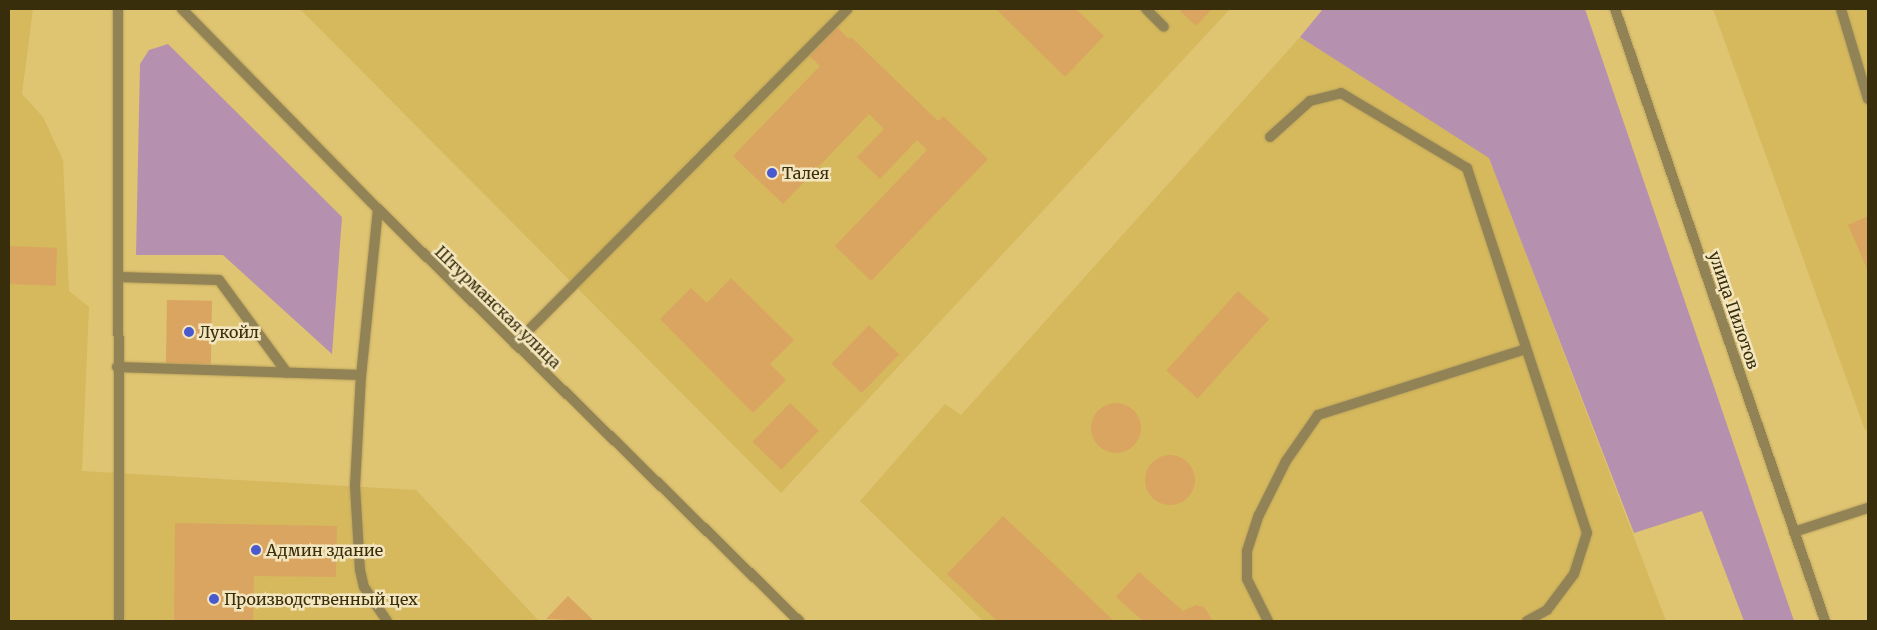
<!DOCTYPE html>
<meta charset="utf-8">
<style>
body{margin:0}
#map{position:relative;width:1877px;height:630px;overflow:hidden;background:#dfc472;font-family:Merriweather,serif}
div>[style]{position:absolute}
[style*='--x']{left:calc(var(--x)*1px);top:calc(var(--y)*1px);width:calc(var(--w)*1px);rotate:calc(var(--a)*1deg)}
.built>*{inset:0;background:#d6b95d}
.green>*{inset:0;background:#b690af}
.building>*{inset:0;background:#daa561;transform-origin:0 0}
.round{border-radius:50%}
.roads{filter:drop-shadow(0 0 1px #baa35b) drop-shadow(0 0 1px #baa35b)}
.service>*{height:10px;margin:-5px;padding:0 5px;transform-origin:5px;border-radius:5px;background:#928357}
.minor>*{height:10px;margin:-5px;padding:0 5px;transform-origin:5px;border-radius:5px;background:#928357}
.tertiary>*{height:10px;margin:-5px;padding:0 5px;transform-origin:5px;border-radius:5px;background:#928357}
.dots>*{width:14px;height:14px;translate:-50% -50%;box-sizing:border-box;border:2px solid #f3e6bf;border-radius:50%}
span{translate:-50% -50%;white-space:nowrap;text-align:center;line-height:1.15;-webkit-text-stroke:5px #f3e6bf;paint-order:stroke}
.poi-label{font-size:16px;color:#392e0b}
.left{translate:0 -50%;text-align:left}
.street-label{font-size:16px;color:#392e0b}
.frame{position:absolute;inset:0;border:10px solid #392e0b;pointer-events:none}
</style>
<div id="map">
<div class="built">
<div style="clip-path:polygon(9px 9px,33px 9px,22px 94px,43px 117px,63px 160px,69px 291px,89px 307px,82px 471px,416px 490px,539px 621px,9px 621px)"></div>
<div style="clip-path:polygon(300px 9px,1230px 9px,781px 493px)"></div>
<div style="clip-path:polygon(1713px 9px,1868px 9px,1868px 430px,1865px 430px)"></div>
<div style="clip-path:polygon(1300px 37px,1489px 157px,1666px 621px,983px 621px,860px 501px,945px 404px,961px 415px)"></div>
</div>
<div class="green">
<div style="clip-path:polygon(1323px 9px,1585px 9px,1794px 621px,1744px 621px,1702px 511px,1634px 533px,1489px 158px,1300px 37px)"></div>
<div style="clip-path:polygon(168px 44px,342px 217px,332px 354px,223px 255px,136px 255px,140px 64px,149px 50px)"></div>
</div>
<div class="building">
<div style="clip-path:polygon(996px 9px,1076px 9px,1104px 36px,1065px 77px)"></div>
<div style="clip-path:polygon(1178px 9px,1212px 9px,1196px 26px)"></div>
<div style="clip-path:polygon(837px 27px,849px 39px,851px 37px,938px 121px,943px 116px,988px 159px,871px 281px,835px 246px,927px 150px,917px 140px,880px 179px,857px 157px,884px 129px,869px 114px,783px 204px,733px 156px,820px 66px,809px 56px)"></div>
<div style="clip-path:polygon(1868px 216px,1868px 271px,1848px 225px)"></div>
<div style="left:9px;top:246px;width:48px;height:38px;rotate:2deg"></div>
<div style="clip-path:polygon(731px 278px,794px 340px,770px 364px,786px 380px,753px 413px,660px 319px,691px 288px,707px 303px)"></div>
<div style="left:1238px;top:291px;width:42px;height:107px;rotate:42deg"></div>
<div style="left:167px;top:300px;width:45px;height:64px;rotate:1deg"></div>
<div style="left:869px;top:325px;width:42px;height:54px;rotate:44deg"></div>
<div style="left:790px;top:403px;width:40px;height:54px;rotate:44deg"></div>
<div class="round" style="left:1091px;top:403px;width:50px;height:50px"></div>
<div class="round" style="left:1145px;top:455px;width:50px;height:50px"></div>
<div style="clip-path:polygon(1003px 516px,1114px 621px,997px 621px,947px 574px)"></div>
<div style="clip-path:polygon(175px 523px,337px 526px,336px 577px,254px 576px,253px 621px,174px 621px)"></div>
<div style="clip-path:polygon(1139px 572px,1183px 611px,1196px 605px,1204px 607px,1213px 621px,1143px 621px,1116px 597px)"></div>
<div style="clip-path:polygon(568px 596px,594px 621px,546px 619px)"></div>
</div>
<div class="roads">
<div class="service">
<div style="--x:1146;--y:9;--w:25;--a:45"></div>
<div style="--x:1841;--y:9;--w:94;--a:73.3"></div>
<div style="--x:1270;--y:137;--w:54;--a:-42"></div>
<div style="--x:1310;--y:101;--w:32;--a:-14"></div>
<div style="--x:1341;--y:93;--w:147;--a:30.8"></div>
<div style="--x:1467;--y:168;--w:384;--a:71.8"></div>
<div style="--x:1587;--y:533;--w:43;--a:107.6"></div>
<div style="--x:1574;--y:574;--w:45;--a:126.9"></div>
<div style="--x:1547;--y:610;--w:23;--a:151"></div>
<div style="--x:378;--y:209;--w:167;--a:95.8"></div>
<div style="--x:361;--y:375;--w:111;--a:93.1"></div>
<div style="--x:355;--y:486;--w:84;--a:86.6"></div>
<div style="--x:360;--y:570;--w:17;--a:77"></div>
<div style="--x:364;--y:587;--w:41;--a:55.9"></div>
<div style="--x:118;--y:277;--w:101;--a:1.7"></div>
<div style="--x:219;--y:280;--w:115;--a:53.8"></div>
<div style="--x:515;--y:344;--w:472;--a:-45.2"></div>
<div style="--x:117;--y:367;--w:244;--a:1.9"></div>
<div style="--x:1794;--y:532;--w:78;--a:-18"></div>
<div style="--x:1268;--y:621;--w:47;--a:-116.6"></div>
<div style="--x:1247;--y:579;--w:28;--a:-90"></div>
<div style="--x:1247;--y:551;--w:38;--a:-72"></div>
<div style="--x:1259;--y:515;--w:60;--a:-63.4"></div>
<div style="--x:1286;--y:461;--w:56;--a:-55.2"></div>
<div style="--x:1318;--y:415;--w:218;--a:-17.6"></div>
</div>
<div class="minor">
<div style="--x:118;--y:9;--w:612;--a:89.91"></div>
<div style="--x:182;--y:9;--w:280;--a:45.6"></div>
<div style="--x:378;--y:209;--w:589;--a:44.38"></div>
</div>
<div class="tertiary">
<div style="--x:1615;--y:9;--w:647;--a:71.06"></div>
</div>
</div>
<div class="dots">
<div style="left:772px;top:173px;background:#485ace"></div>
<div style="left:189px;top:332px;background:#485ace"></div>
<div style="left:256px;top:550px;background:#485ace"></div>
<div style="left:214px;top:599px;background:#485ace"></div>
</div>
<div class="poi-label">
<span class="left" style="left:782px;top:173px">Талея</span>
<span class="left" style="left:199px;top:332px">Лукойл</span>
<span class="left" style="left:266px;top:550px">Админ здание</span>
<span class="left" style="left:224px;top:599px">Производственный цех</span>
</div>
<div class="street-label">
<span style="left:498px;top:307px;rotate:44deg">Штурманская улица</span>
<span style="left:1734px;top:310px;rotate:71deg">улица Пилотов</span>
</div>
<div class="frame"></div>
</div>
